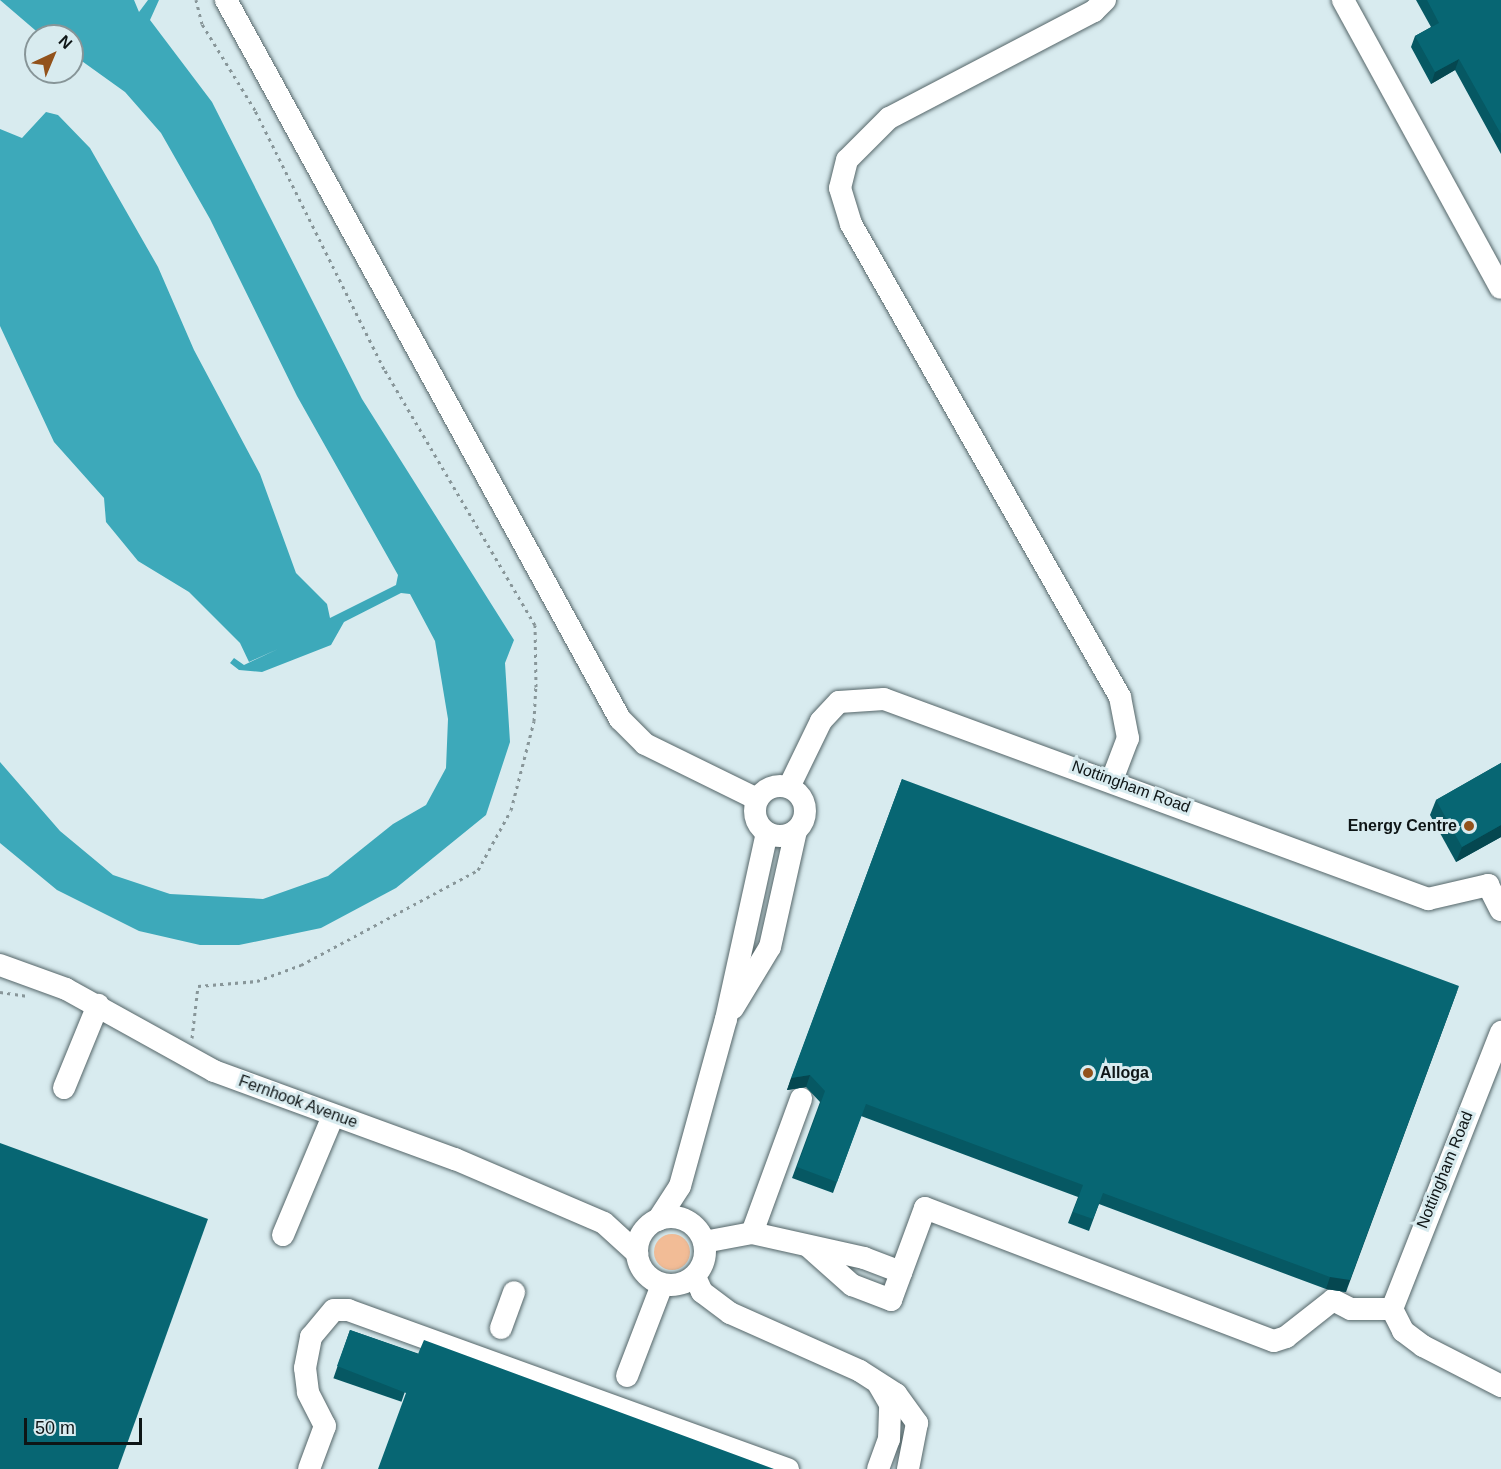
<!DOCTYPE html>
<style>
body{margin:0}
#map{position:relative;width:1501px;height:1469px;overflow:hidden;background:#d8ebef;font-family:Helvetica,sans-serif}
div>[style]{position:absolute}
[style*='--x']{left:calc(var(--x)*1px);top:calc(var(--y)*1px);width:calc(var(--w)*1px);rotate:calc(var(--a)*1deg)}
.green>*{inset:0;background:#f2bc96}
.round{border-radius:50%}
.water>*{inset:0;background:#3da9ba}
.path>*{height:3px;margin-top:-1.5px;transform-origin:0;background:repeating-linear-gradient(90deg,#889699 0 3px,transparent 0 7.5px)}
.roads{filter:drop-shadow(0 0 2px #556669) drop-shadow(0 0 2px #556669)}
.minor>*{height:22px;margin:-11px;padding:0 11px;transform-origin:11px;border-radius:11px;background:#fff}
.minor>.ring{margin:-11px;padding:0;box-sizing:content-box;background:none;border:22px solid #fff;border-radius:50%}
.wall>*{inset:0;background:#065863;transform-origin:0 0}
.shaded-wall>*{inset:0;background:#054750}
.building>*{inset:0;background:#076673}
.dots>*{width:16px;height:16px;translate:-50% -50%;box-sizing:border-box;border:3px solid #d8ebef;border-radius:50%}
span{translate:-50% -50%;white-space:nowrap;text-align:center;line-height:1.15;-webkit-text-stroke:6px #d8ebef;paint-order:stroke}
.street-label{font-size:16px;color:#0e1516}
.poi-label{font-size:16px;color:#0e1516;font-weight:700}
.right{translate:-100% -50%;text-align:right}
.left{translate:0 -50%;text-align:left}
.north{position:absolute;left:24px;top:24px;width:60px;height:60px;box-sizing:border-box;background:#d8ebef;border:2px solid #879598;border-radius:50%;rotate:44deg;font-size:16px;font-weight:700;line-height:24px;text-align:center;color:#0e1516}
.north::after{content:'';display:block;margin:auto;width:21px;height:27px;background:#92521b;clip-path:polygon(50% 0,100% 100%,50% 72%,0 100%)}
.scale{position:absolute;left:24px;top:1418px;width:118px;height:27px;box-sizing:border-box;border:3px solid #0e1516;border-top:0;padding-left:8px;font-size:18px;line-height:21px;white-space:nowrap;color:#0e1516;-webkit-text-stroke:4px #d8ebef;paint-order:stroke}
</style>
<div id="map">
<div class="green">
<div class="round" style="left:654px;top:1234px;width:36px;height:36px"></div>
</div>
<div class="water">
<div style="clip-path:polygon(0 0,134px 0,139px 12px,148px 0,159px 0,150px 20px,212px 102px,362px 399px,514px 640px,505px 663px,510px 742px,486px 815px,396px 888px,321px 928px,239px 945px,200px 945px,139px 931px,57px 890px,0 843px,0 762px,60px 831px,113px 875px,170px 894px,263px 899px,328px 876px,393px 824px,426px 805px,446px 768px,448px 719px,435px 641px,410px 594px,401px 593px,344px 622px,331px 645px,262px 672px,239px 670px,230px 663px,234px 658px,244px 665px,278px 649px,249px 662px,240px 643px,189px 592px,138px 561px,106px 522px,104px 498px,54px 442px,0 326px,0 129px,22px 138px,46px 112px,58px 115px,90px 148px,158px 267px,194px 350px,260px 474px,296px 573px,327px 604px,330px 618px,396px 585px,398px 575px,297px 396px,210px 219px,161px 133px,125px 92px,72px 54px,72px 36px,42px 36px)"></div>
</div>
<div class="path">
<div style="--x:0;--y:992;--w:28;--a:8"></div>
<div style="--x:192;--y:1038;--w:52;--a:-83.4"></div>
<div style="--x:198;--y:986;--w:59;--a:-4.8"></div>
<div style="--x:257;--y:981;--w:47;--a:-20"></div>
<div style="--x:301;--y:965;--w:201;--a:-28.2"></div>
<div style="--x:478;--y:870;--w:68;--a:-61.2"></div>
<div style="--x:511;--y:810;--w:92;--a:-75.5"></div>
<div style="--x:534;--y:721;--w:34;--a:-87"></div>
<div style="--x:536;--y:687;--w:62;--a:-90.9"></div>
<div style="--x:535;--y:625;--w:297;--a:-120.5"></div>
<div style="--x:384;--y:369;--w:289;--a:-116.5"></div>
<div style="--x:255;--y:110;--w:101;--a:-121.6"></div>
<div style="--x:202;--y:24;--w:25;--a:-104"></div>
</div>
<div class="roads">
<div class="minor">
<div style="--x:226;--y:0;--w:820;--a:61.28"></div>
<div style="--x:620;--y:719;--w:35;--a:45"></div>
<div style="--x:645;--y:744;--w:125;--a:26.2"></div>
<div style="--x:1105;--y:0;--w:16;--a:135"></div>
<div style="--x:1094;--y:11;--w:231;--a:152.4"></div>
<div style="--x:889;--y:118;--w:59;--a:135"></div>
<div style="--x:847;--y:160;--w:29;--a:104"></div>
<div style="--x:840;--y:188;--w:38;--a:73"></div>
<div style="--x:851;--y:224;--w:544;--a:60.37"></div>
<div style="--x:1120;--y:697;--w:42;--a:79"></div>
<div style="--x:1128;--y:738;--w:45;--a:110.9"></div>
<div style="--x:1343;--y:0;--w:328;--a:61.3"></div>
<div class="ring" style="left:755px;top:786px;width:28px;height:28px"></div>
<div style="--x:789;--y:787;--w:73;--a:-64.1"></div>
<div style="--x:821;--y:721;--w:26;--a:-47"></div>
<div style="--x:839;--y:702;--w:45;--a:-3.8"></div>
<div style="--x:884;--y:699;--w:580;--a:20.19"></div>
<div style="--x:1428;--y:899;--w:62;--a:-13.1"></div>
<div style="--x:1488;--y:885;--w:28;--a:63"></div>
<div style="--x:0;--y:965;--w:70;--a:20"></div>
<div style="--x:66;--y:989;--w:169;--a:29"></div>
<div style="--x:214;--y:1071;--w:257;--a:20.1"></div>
<div style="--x:455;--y:1159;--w:162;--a:23.2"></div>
<div style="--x:604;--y:1223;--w:45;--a:42.3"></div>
<div style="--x:733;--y:1008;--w:71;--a:-58.8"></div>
<div style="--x:770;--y:947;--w:119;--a:-77.4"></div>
<div style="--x:64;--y:1088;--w:90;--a:-67.7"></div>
<div class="ring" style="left:637px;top:1217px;width:46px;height:46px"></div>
<div style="--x:658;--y:1220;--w:40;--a:-57.1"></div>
<div style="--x:680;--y:1186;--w:173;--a:-74.6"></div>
<div style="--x:726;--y:1019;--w:190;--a:-77.6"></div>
<div style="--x:752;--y:1233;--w:143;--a:-69.9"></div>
<div style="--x:283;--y:1235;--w:129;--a:-67.2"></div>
<div style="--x:704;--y:1242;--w:49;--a:-10.6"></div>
<div style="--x:752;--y:1233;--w:115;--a:12.6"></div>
<div style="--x:864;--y:1258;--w:40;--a:21"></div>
<div style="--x:808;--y:1246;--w:59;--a:41.6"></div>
<div style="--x:852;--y:1285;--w:42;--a:21"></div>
<div style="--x:891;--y:1300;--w:98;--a:-69.7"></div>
<div style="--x:925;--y:1208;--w:373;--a:20.9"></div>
<div style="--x:1274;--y:1341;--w:13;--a:-18"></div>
<div style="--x:1286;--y:1337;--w:60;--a:-38.2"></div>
<div style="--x:1333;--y:1300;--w:20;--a:27"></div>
<div style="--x:1351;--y:1309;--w:41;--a:0"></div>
<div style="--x:695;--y:1277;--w:17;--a:65"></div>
<div style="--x:702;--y:1292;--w:35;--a:37"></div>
<div style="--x:730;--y:1313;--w:142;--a:24"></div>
<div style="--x:860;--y:1371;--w:43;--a:32.6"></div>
<div style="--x:896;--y:1394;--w:36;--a:54"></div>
<div style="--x:917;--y:1423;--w:47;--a:101.1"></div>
<div style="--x:1392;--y:1309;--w:298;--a:-68.5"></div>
<div style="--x:1392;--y:1309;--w:25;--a:63"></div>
<div style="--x:1403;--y:1331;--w:25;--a:37"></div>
<div style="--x:1423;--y:1346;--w:88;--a:27.1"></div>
<div style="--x:501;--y:1328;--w:38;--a:-70"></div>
<div style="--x:627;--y:1376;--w:97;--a:-69"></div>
<div style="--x:309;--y:1469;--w:46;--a:-69.6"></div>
<div style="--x:325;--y:1426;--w:38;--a:-117"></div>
<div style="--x:308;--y:1392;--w:24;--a:-97"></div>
<div style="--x:305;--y:1368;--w:32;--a:-79"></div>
<div style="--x:311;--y:1337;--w:35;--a:-50"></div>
<div style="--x:334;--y:1310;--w:14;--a:0"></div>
<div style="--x:348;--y:1310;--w:468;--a:19.9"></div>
<div style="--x:878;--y:1469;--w:32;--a:-70"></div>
<div style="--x:889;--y:1439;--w:35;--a:-88"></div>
<div style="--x:890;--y:1404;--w:22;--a:-120"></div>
</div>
</div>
<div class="wall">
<div style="clip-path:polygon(1416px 0,1501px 0,1501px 154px,1455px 70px,1431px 84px,1411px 47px,1415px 36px,1431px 27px)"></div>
<div style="clip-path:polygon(1501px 763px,1501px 837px,1456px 862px,1430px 815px,1436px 800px)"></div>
<div style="clip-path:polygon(902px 779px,1346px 1292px,1326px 1289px,1099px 1204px,1089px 1231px,1068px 1223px,1078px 1197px,861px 1116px,833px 1193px,792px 1178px,820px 1102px,806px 1087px,787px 1090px)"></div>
<div style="left:350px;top:1330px;width:72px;height:51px;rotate:19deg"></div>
</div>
<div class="shaded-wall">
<div style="clip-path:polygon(1459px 59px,1455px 70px,1431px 84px,1435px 72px)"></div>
<div style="clip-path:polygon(1501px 825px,1501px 837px,1456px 862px,1462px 847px)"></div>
<div style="clip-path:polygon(1459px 986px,1346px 1292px,1326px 1289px,1330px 1277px)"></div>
<div style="clip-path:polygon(810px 1075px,806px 1087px,787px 1090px,791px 1078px)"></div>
</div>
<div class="building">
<div style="clip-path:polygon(1427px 0,1501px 0,1501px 134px,1459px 59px,1435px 72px,1415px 36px,1439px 23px)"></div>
<div style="clip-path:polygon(1501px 763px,1501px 825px,1462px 847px,1436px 800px)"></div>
<div style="clip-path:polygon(902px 779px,1459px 986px,1350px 1280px,1330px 1277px,1103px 1193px,1093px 1219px,1073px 1212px,1083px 1185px,866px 1104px,837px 1182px,797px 1167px,825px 1091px,810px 1075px,791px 1078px)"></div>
<div style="clip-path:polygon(0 1143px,208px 1219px,118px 1469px,0 1469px)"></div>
<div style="clip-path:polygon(350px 1330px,418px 1354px,424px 1340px,774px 1469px,378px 1469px,406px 1393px,337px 1366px)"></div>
</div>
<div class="dots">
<div style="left:1469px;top:826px;background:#92521b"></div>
<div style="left:1088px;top:1073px;background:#92521b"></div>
</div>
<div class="street-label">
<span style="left:1131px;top:787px;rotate:20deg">Nottingham Road</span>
<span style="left:298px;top:1102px;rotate:20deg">Fernhook Avenue</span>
<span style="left:1445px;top:1170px;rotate:-68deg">Nottingham Road</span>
</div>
<div class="poi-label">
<span class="right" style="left:1457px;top:826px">Energy Centre</span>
<span class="left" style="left:1100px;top:1073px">Alloga</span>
</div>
<div class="north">N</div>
<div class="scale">50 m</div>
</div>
